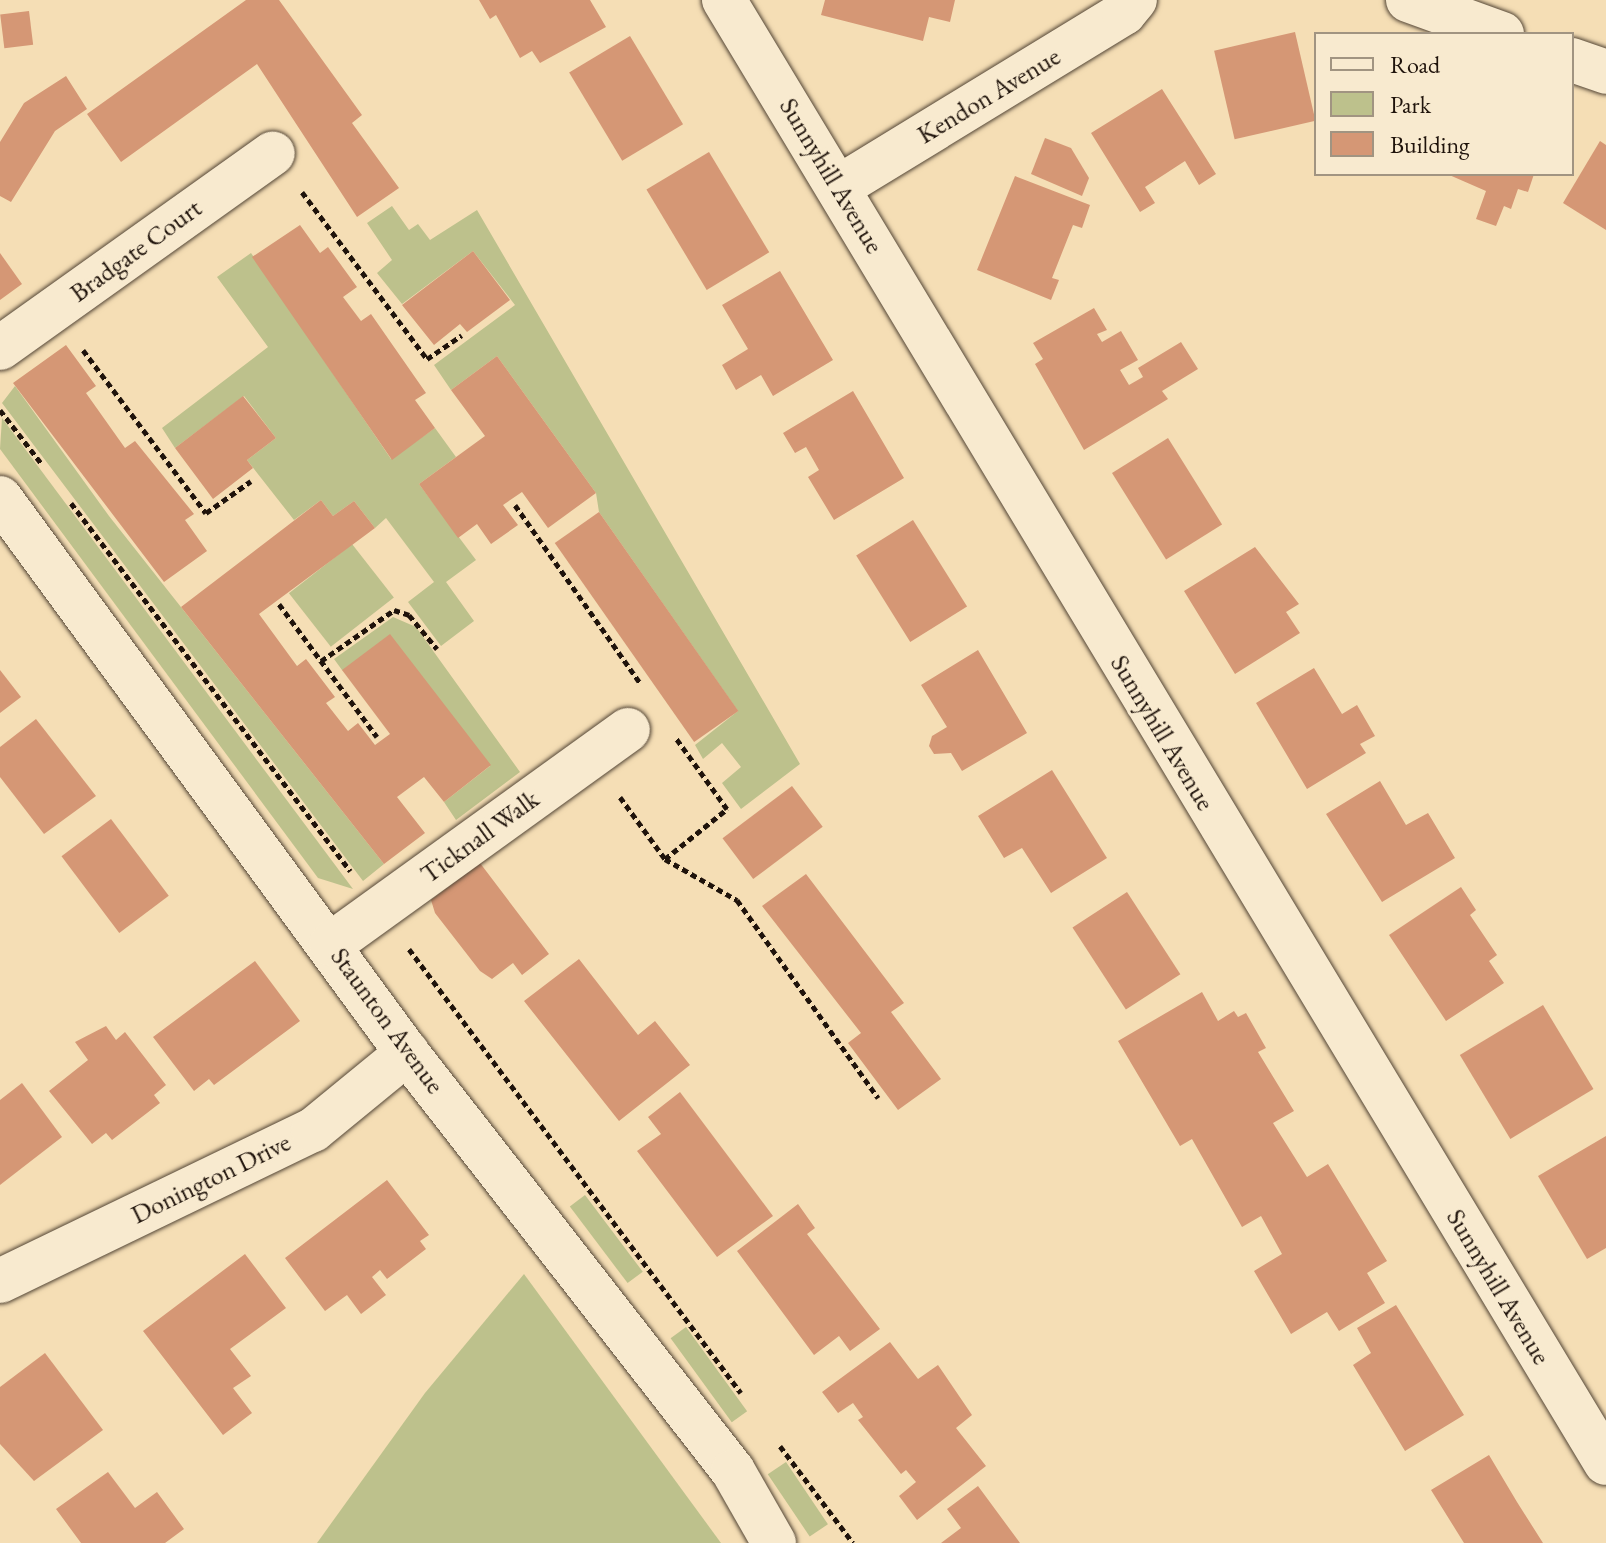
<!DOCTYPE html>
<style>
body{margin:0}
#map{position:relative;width:1606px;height:1543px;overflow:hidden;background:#f5deb5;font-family:"EB Garamond",serif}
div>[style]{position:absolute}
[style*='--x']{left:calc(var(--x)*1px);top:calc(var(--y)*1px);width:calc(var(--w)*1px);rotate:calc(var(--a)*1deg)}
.green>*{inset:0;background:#bdc18c;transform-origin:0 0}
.building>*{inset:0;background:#d59775;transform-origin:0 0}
.path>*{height:5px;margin-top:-2.5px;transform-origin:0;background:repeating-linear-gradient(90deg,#1f130b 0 6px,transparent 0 10px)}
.roads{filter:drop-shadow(0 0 2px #544636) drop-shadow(0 0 2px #544636)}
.minor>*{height:44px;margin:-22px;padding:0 22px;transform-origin:22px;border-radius:22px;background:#f8eacf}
span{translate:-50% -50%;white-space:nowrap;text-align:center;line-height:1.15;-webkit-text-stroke:6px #f8eacf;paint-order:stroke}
.street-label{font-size:26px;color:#1f130b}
.legend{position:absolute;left:1314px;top:32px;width:260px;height:144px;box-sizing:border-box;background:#f8eacf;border:2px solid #a19481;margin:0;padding:10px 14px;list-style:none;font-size:24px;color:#1f130b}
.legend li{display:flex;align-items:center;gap:16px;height:40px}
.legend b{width:40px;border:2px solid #a19481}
</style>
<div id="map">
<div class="green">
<div style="clip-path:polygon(392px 206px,409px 230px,418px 224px,430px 240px,477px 210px,800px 764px,741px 809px,722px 783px,741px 767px,722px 743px,703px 759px,695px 745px,738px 711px,599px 512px,596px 493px,497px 356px,451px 390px,434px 365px,515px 305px,473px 251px,402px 304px,377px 273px,392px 260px,367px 223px)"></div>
<div style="clip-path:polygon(251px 253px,391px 459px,435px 428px,456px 457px,419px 484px,476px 560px,446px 582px,474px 621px,441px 646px,408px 602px,434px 582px,386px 518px,375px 528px,354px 501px,333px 516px,321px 500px,294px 520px,247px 460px,276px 438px,244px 396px,175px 448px,162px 428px,268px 347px,217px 277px)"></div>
<div style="clip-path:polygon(15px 386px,109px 516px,384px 864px,363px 881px,2px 403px)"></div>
<div style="clip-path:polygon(2px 418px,353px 889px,318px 878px,0 449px)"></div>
<div style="left:352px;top:544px;width:68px;height:80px;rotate:52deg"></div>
<div style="clip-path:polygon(393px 617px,416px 627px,520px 772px,456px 820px,444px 802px,490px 766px,342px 670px,334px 659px)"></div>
<div style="left:585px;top:1195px;width:96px;height:19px;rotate:53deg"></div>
<div style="clip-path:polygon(524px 1274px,721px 1543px,317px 1543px,425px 1393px)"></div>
<div style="left:686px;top:1327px;width:104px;height:19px;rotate:54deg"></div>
<div style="left:786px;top:1462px;width:75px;height:22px;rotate:56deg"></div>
</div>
<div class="building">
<div style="clip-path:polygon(246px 0,279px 0,362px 115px,352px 123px,399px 188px,357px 217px,257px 64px,121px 162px,87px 114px)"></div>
<div style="clip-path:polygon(479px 0,590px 0,606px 27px,540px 63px,532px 51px,520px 58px,496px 15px,490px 19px)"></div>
<div style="clip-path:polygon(825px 0,955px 0,950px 22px,929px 17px,923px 41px,821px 15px)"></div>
<div style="left:29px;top:11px;width:34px;height:29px;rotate:83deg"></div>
<div style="left:1295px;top:32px;width:91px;height:83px;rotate:77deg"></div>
<div style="left:630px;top:36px;width:103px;height:71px;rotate:59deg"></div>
<div style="clip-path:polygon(66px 76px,87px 109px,55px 131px,11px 202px,0 196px,0 142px,24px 103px)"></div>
<div style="clip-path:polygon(1162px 89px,1216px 174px,1199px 185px,1185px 161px,1145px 187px,1155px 203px,1140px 212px,1091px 133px)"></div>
<div style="clip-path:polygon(1045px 138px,1071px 148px,1089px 178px,1082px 196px,1031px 174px)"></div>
<div style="clip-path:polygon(1600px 141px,1606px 145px,1606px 230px,1563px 203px)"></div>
<div style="left:709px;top:152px;width:117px;height:73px;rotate:59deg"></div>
<div style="clip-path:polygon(1447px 174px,1534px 174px,1528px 192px,1518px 189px,1511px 209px,1504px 206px,1496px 226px,1476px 219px,1486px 191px)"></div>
<div style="clip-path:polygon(1015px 176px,1090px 205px,1082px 228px,1073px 225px,1052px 278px,1059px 280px,1051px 300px,977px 270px)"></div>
<div style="clip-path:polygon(300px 225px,320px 253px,328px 247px,357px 287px,343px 297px,361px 321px,371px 314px,426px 393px,415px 400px,435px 428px,392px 460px,252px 257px)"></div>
<div style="clip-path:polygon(473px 251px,510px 300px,467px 332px,460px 324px,434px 345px,402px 305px)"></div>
<div style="clip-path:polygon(0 253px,22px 284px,0 300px)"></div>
<div style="clip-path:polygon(780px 271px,833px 360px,773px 396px,761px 375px,736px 390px,722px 365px,748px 349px,722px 305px)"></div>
<div style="clip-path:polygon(1094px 308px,1107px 330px,1097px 334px,1102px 342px,1121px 331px,1138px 360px,1120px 370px,1129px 385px,1143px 377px,1138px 368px,1181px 342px,1198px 369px,1162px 391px,1168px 399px,1084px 450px,1035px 364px,1043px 359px,1033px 343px)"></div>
<div style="clip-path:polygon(66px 345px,96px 386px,86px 393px,125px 448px,135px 441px,194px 514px,185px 520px,207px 551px,164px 582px,13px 383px)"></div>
<div style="clip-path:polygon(497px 356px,596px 493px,548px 528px,522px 492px,503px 505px,518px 525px,491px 544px,477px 524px,458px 538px,419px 484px,485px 436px,451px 390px)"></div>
<div style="clip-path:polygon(853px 391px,904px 478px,834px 520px,808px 477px,819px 470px,806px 447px,795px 453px,783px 433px)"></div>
<div style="clip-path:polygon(243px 396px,276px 438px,247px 460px,253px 468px,213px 499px,175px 448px)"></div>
<div style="left:1168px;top:438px;width:102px;height:66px;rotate:58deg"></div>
<div style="clip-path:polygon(321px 500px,333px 516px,354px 501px,375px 528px,259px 614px,297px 666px,306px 659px,335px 697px,326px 703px,348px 731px,358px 723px,375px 745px,390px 734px,342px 670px,390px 634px,491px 765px,444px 802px,424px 777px,397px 797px,425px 833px,384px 864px,181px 607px)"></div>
<div style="left:599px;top:512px;width:243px;height:54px;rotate:55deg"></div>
<div style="left:913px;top:520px;width:102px;height:67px;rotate:58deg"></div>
<div style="clip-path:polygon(1255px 547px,1299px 604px,1286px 612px,1300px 633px,1235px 674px,1184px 591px)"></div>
<div style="clip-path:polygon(978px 650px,1027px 733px,962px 771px,951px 753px,934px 754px,929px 746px,932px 736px,947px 727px,921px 685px)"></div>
<div style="clip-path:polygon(1314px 668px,1342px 714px,1357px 705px,1375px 736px,1360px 744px,1366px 753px,1307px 789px,1256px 703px)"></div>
<div style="clip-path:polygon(0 670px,21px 697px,0 713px)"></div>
<div style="clip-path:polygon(36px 719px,96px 796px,44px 834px,0 777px,0 747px)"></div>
<div style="clip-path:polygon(1052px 770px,1107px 858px,1051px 893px,1022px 848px,1004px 858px,978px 816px)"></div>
<div style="clip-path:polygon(1380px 781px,1406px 825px,1428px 813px,1455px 858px,1382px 902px,1326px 814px)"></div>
<div style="left:792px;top:786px;width:51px;height:87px;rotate:53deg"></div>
<div style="left:111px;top:819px;width:96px;height:62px;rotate:53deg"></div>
<div style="clip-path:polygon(480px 863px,549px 954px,522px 975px,513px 963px,492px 979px,480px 971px,435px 913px,431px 900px)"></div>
<div style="clip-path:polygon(806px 874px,904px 1003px,891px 1012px,941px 1079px,898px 1110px,848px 1043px,861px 1033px,762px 906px)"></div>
<div style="clip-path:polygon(1461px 887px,1476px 910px,1470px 915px,1497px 955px,1489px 961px,1504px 983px,1446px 1021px,1389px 935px)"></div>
<div style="left:1127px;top:892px;width:98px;height:65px;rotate:57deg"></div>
<div style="clip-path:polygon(579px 959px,638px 1035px,655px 1021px,690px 1065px,619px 1121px,524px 1001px)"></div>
<div style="clip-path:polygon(255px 961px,300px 1021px,214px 1085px,209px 1079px,194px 1091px,153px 1037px)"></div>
<div style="clip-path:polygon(1202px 992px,1218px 1021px,1234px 1011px,1238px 1017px,1246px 1013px,1266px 1048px,1258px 1052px,1294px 1111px,1273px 1123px,1307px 1177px,1328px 1164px,1387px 1261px,1367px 1273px,1385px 1303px,1339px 1331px,1327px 1312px,1291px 1334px,1254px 1271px,1282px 1254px,1261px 1216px,1242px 1227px,1192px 1139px,1180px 1146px,1118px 1041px)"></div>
<div style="left:1543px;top:1005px;width:98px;height:97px;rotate:59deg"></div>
<div style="clip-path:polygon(106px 1026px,116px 1040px,125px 1032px,166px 1085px,154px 1095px,160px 1103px,112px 1140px,106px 1133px,92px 1144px,49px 1091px,88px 1060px,75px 1042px)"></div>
<div style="clip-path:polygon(22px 1083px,62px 1137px,0 1185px,0 1100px)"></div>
<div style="clip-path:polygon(680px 1092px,773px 1216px,717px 1257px,637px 1151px,661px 1134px,648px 1117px)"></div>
<div style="clip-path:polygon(1606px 1136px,1606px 1248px,1587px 1259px,1538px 1176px)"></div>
<div style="clip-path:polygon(387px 1180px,429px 1235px,420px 1241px,426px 1249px,387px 1279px,380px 1270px,372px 1277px,386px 1295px,361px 1314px,347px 1295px,325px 1311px,285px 1258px)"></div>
<div style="clip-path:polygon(798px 1204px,815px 1228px,807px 1234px,880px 1329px,850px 1351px,839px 1336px,814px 1355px,737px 1251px)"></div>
<div style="clip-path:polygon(245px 1254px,286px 1308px,230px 1349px,251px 1376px,233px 1388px,252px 1413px,223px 1435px,143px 1331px)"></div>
<div style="clip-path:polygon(1396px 1305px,1464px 1415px,1405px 1451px,1353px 1365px,1371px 1353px,1357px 1328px)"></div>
<div style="clip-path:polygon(890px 1342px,918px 1379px,938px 1365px,972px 1415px,956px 1428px,986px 1466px,917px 1520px,899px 1496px,916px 1482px,906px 1470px,901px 1474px,858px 1420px,863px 1417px,853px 1403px,838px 1413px,822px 1392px)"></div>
<div style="clip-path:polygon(45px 1353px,103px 1430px,34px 1481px,0 1444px,0 1387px)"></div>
<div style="clip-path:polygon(1489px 1455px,1517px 1502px,1543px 1543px,1464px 1543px,1431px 1490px)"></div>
<div style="clip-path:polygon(108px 1472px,135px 1508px,157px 1492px,184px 1529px,165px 1543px,81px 1543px,56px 1509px)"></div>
<div style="clip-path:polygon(978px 1486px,1020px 1543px,941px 1543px,961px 1528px,947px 1509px)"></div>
</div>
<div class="path">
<div style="--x:302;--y:192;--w:209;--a:53.2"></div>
<div style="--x:427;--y:359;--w:42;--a:-34.4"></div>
<div style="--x:83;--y:350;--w:204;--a:53"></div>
<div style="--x:206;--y:513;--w:55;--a:-35.4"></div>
<div style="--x:0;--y:410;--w:67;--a:52.3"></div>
<div style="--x:71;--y:503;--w:462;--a:52.8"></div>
<div style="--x:515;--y:505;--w:218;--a:54.9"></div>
<div style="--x:279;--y:604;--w:165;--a:53.6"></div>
<div style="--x:321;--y:661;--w:89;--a:-34.9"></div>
<div style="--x:394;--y:610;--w:16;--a:18"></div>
<div style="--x:409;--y:615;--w:44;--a:50.5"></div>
<div style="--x:620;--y:797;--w:77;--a:54"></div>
<div style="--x:665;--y:859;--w:83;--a:29.7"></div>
<div style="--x:737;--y:900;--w:243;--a:54.5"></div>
<div style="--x:665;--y:859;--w:80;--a:-38.9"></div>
<div style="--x:727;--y:809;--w:87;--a:-125.7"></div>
<div style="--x:409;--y:949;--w:554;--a:53.21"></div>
<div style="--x:780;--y:1446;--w:121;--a:53"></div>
</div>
<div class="roads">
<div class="minor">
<div style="--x:724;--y:0;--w:1708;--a:58.92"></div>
<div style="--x:1408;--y:0;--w:100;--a:19.9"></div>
<div style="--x:1572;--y:60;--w:36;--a:19"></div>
<div style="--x:839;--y:187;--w:334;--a:-31.4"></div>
<div style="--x:1124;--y:13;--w:17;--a:-50"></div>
<div style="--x:0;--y:348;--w:335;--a:-35.5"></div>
<div style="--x:0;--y:498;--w:688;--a:53.75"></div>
<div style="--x:407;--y:1053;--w:530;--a:52.05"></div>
<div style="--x:733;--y:1471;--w:83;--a:60.3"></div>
<div style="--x:331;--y:944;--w:366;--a:-35.8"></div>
<div style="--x:0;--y:1281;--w:348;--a:-25.8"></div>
<div style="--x:313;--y:1130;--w:122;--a:-39.3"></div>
</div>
</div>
<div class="street-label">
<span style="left:989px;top:96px;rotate:-31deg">Kendon Avenue</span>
<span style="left:831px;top:176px;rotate:59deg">Sunnyhill Avenue</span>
<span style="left:136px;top:251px;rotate:-36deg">Bradgate Court</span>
<span style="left:1162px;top:733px;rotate:59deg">Sunnyhill Avenue</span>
<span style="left:480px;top:837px;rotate:-36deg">Ticknall Walk</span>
<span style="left:387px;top:1021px;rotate:54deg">Staunton Avenue</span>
<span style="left:211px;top:1179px;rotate:-26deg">Donington Drive</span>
<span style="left:1498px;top:1287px;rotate:59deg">Sunnyhill Avenue</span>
</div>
<ul class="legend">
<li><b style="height:10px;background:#f8eacf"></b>Road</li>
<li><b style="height:22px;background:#bdc18c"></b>Park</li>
<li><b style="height:22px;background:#d59775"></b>Building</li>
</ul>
</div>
